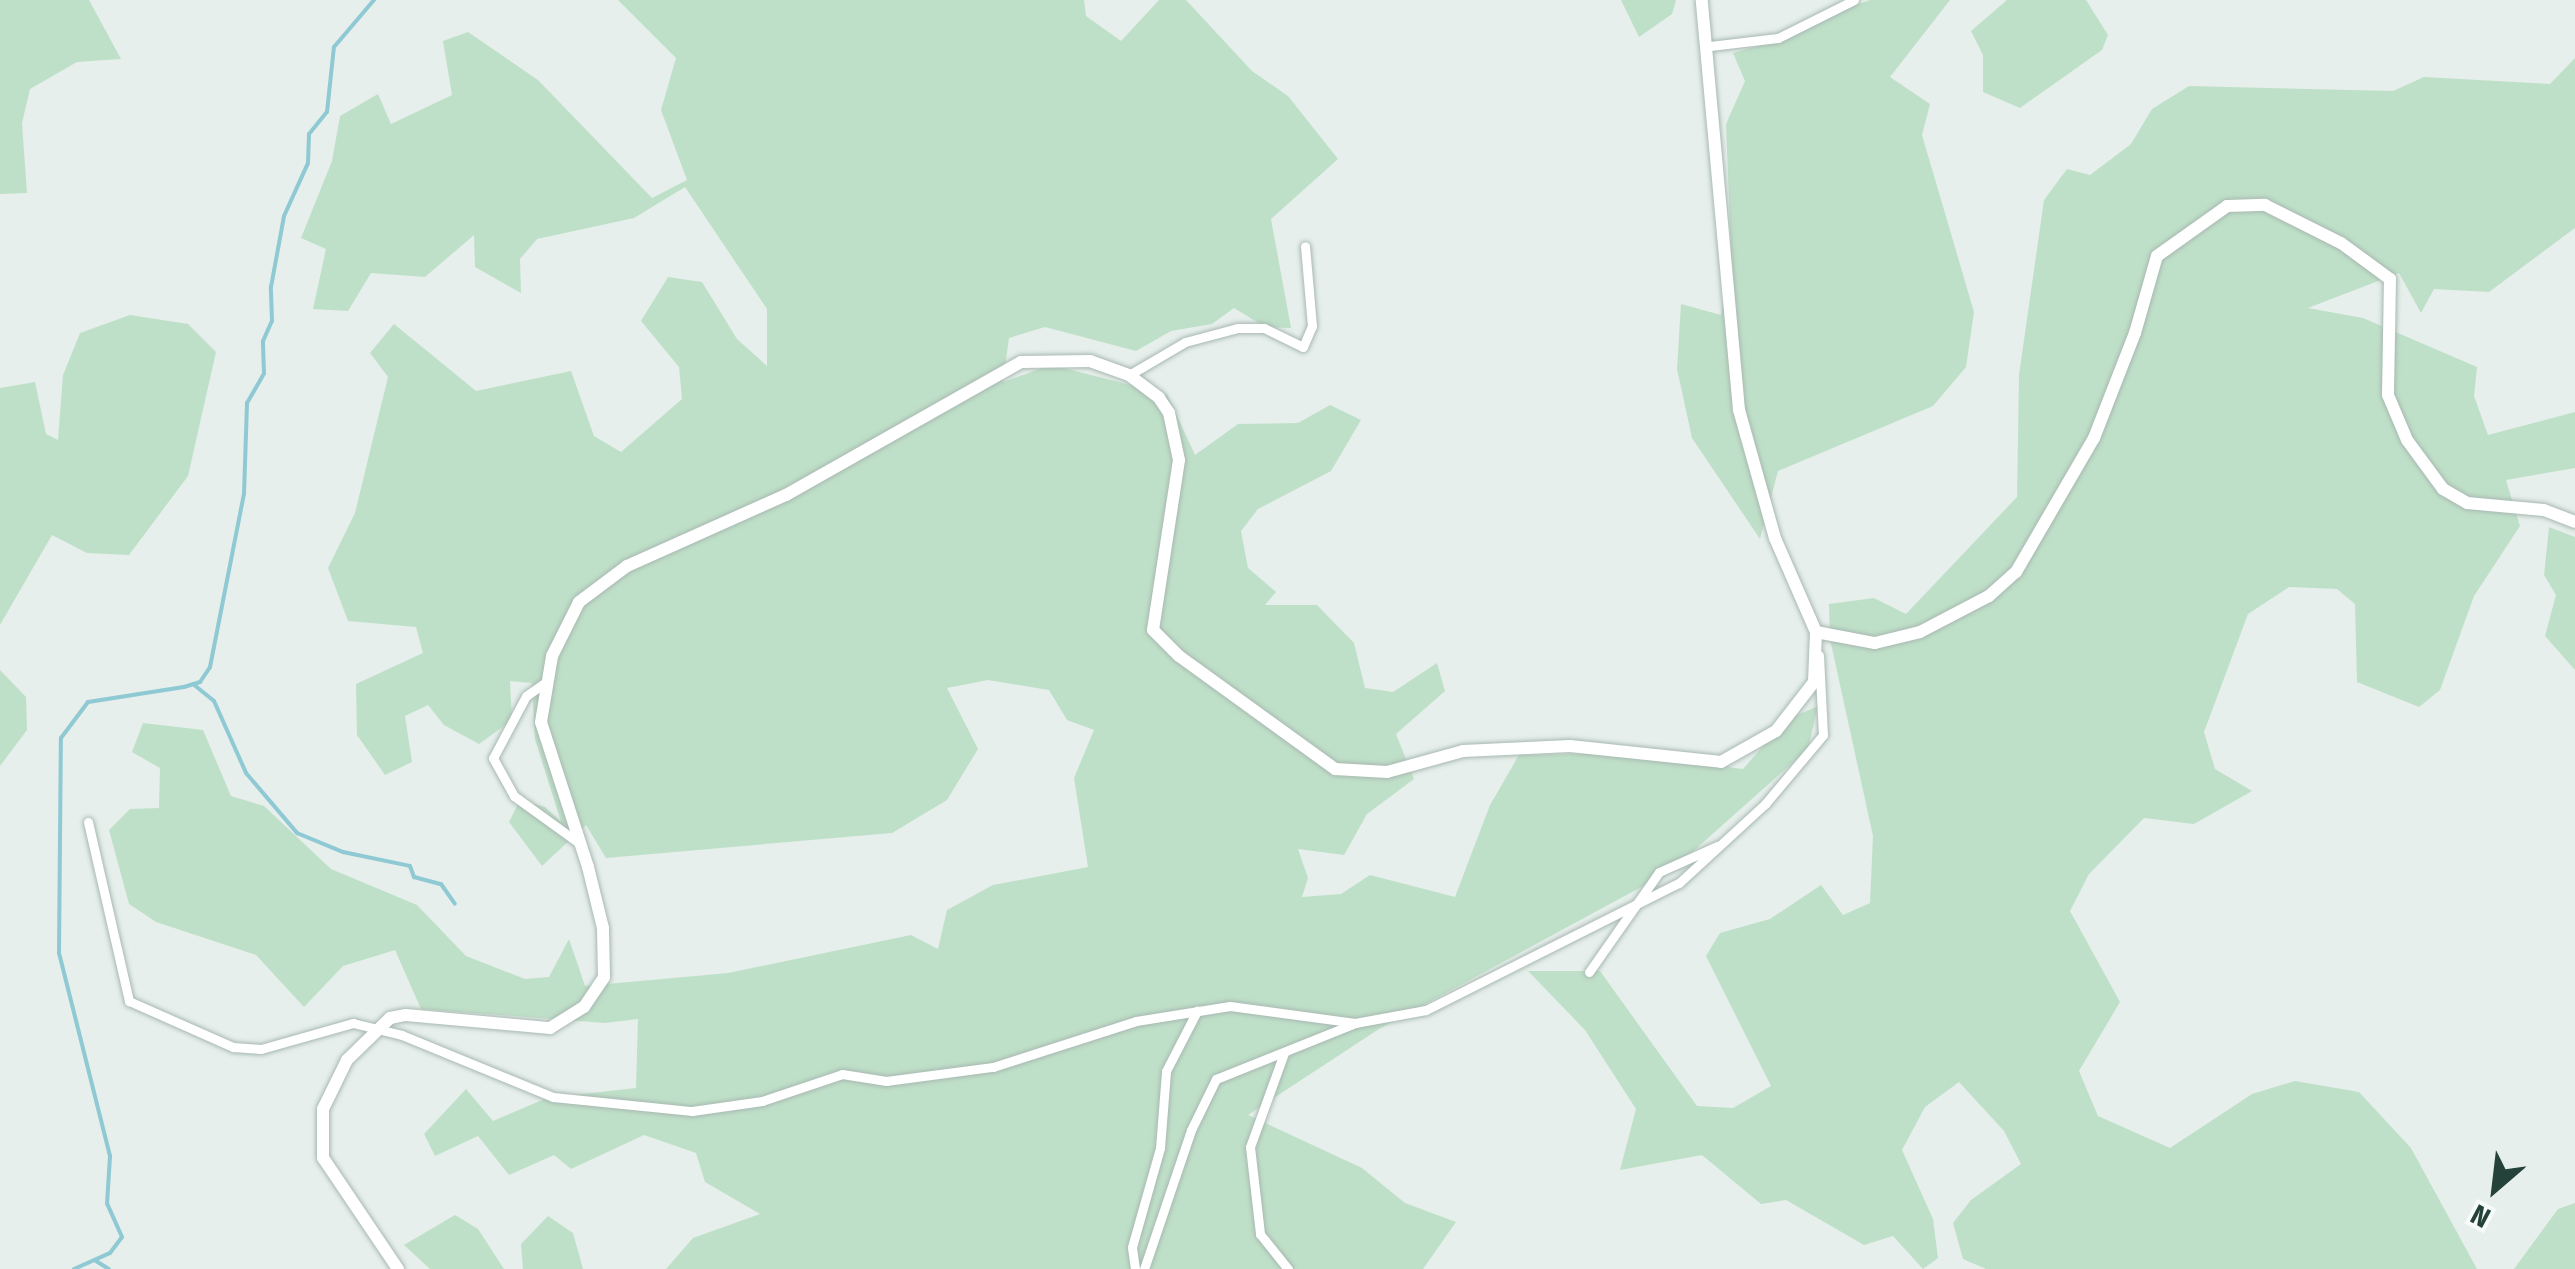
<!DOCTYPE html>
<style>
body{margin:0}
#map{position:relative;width:2575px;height:1269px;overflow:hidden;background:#e6efeb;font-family:"Fira Sans Condensed",sans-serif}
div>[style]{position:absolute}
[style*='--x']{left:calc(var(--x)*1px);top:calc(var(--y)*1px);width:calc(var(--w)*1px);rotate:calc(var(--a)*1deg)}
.green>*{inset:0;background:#bfe0c8}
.stream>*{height:4px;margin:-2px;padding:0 2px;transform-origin:2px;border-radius:2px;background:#8ec9d4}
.roads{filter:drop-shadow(0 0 2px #a8b8b2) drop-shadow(0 0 2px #a8b8b2)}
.street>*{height:9px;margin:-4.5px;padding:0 4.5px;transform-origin:4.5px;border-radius:4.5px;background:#fff}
.secondary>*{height:12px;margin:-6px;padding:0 6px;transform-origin:6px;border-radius:6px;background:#fff}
span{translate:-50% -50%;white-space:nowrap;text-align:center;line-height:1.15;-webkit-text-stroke:8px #f7fbf9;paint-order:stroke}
.north{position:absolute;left:2445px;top:1139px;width:100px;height:100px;-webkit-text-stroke:8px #f7fbf9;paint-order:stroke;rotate:208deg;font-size:28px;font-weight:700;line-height:40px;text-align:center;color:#24423a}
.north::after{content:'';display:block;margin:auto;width:35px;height:45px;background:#24423a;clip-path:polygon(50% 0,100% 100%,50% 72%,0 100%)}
</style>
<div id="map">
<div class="green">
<div style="clip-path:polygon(0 0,89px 0,121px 59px,77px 62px,30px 89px,22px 123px,27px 193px,0 194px)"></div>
<div style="clip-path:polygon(618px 0,1084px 0,1086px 16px,1121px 41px,1159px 0,1186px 0,1252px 71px,1288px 96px,1338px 159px,1271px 219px,1291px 328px,1265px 327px,1234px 308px,1212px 324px,1171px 331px,1136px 351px,1045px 327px,1009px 338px,1003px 382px,1051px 365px,1167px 394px,1195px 455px,1238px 424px,1298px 423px,1330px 405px,1361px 420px,1331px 471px,1258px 509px,1241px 531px,1248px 568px,1276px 592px,1265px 605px,1317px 605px,1354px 643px,1365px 688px,1393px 692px,1437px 663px,1445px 691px,1396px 734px,1414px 779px,1367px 814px,1344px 855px,1298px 849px,1308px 878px,1302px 897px,1341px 894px,1370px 875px,1455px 897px,1490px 805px,1519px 755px,1624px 753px,1743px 769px,1786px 720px,1818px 706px,1808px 749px,1671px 871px,1379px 1029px,1248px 1115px,1362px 1168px,1405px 1203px,1456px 1222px,1423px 1269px,666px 1269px,693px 1238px,760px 1214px,705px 1182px,696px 1153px,644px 1135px,571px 1169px,554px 1155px,509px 1175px,478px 1136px,435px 1156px,424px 1134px,466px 1089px,493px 1121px,547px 1098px,636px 1088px,638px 1019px,605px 1023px,421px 1009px,395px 950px,343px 966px,304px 1007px,256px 955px,156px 922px,129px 904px,109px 830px,130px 809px,159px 808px,160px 768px,132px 752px,143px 723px,203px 730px,231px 796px,264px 806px,331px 869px,417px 905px,466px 956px,525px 979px,549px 977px,569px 939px,585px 986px,728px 973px,911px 935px,938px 949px,947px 910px,993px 885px,1088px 867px,1074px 778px,1094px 730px,1067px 720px,1049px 690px,988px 680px,947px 688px,978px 749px,947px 800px,892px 833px,606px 858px,586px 825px,542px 866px,509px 822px,520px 800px,545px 807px,561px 822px,535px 739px,532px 683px,510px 681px,512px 720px,479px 744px,444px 725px,428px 705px,405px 716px,412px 762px,385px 775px,357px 735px,356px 684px,423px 653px,416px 627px,348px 621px,328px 568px,355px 513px,388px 377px,370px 353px,394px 324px,476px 391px,571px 371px,594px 436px,621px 452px,682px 399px,679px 367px,641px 321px,668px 277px,702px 282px,737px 339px,767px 366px,767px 309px,685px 187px,634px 218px,537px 239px,520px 259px,521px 293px,475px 267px,474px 235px,425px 277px,371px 273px,348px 311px,313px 309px,326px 249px,301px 238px,332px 161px,340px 116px,378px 94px,391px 124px,452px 95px,443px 41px,468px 32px,538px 80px,652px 198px,687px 180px,661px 110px,676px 58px)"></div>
<div style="clip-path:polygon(1621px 0,1676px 0,1672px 14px,1639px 37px)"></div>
<div style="clip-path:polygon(1870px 0,1950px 0,1890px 77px,1930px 104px,1922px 135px,1974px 312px,1966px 367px,1933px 406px,1778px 471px,1760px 539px,1692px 438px,1677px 369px,1681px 304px,1721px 315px,1731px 251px,1726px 124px,1745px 81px,1733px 53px,1790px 37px,1825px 15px)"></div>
<div style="clip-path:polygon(2007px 0,2086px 0,2108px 35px,2102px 50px,2020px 108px,1983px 92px,1983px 55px,1971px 31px)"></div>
<div style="clip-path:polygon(2575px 58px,2575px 228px,2489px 292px,2434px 289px,2421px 313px,2399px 273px,2308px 308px,2363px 318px,2477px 367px,2474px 396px,2488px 435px,2575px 412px,2575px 468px,2506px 480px,2520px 526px,2474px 596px,2440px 690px,2419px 707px,2357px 682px,2355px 604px,2337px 589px,2289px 587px,2248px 614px,2204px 732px,2215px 769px,2252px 791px,2194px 824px,2144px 818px,2089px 874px,2070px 911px,2120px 1002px,2079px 1071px,2098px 1116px,2170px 1148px,2252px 1094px,2295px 1081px,2359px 1092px,2411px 1148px,2477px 1269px,1986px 1269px,1963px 1259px,1953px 1223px,1971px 1200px,2021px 1164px,2004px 1131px,1959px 1082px,1925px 1107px,1902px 1150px,1933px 1219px,1938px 1258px,1923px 1269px,1893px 1236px,1864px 1245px,1786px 1200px,1761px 1204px,1702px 1155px,1620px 1170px,1636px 1109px,1585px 1030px,1528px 971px,1600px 971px,1697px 1106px,1733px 1108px,1771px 1086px,1706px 956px,1720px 933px,1770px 919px,1821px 885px,1843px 915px,1870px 903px,1873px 836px,1830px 639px,1829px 604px,1874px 598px,1906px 614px,2017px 497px,2019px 375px,2044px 200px,2067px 169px,2090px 175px,2131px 144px,2152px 109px,2189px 86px,2393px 91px,2424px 77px,2550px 84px)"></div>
<div style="clip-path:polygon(130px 315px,188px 324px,216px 352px,188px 476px,129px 555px,87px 553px,52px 535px,0 625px,0 388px,35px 382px,46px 434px,58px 440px,63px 375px,80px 333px)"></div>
<div style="clip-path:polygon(2549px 527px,2575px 537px,2575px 670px,2545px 636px,2556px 595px,2544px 575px)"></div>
<div style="clip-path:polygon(0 670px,26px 697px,27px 730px,0 766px)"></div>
<div style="clip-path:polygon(2575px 1203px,2575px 1269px,2514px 1269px,2558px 1209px)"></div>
<div style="clip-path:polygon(455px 1215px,478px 1229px,504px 1269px,430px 1269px,404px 1245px)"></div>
<div style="clip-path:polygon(548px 1216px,573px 1233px,583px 1269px,523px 1269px,521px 1244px)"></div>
</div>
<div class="stream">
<div style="--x:193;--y:684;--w:27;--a:39"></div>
<div style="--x:214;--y:701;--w:79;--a:66"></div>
<div style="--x:246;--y:773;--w:79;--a:49.6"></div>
<div style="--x:297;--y:833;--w:50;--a:22.4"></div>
<div style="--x:343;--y:852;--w:68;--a:11.8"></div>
<div style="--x:410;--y:866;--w:12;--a:70"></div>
<div style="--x:414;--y:877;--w:28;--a:15"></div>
<div style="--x:441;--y:884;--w:24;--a:55"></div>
<div style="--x:96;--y:1261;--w:15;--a:32"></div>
<div style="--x:74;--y:1269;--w:39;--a:-24"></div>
<div style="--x:110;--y:1253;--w:20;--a:-53"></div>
<div style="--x:122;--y:1237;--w:36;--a:-114"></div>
<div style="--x:107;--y:1204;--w:48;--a:-86.4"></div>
<div style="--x:110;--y:1156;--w:209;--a:-104.1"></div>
<div style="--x:59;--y:953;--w:215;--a:-89.5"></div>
<div style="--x:61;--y:738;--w:45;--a:-53.1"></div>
<div style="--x:88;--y:702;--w:97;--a:-8.9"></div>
<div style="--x:184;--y:687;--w:17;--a:-17"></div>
<div style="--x:200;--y:682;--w:18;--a:-56"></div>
<div style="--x:210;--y:667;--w:176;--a:-78.9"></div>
<div style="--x:244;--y:494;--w:91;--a:-88.1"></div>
<div style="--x:247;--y:403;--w:34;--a:-60"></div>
<div style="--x:264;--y:373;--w:32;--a:-92"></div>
<div style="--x:263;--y:341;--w:22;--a:-66"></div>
<div style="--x:272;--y:321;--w:34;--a:-92"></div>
<div style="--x:271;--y:287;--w:72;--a:-79.6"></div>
<div style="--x:284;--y:216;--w:58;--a:-65.6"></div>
<div style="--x:308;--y:163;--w:29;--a:-88"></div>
<div style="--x:309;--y:134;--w:28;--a:-51"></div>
<div style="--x:327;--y:112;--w:65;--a:-83.9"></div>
<div style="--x:334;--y:47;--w:62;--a:-49.6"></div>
</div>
<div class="roads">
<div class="street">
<div style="--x:1710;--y:46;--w:68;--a:-6.7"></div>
<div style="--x:1778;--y:38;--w:85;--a:-26.6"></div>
<div style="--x:1129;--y:375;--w:65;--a:-30.5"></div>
<div style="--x:1185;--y:342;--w:55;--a:-14.8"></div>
<div style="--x:1238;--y:328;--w:26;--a:0"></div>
<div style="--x:1264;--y:328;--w:43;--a:26"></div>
<div style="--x:1303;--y:347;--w:23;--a:-67"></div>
<div style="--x:1312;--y:326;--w:80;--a:-95"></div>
<div style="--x:546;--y:682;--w:24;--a:145"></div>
<div style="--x:526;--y:696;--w:70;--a:118"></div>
<div style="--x:493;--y:758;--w:43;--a:61.1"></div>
<div style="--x:514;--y:796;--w:80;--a:35.9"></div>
<div style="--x:88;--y:822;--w:184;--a:77.1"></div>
<div style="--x:129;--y:1001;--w:114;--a:23.9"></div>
<div style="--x:233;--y:1047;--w:28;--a:4"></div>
<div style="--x:261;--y:1049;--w:96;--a:-15.8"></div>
<div style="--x:353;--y:1023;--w:50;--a:13.8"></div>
<div style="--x:402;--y:1035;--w:163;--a:22.3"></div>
<div style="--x:553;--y:1097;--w:140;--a:5.8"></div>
<div style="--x:692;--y:1111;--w:71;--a:-8.1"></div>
<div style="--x:762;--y:1101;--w:84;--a:-18.6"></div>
<div style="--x:842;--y:1074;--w:45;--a:9"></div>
<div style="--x:886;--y:1081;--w:108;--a:-7.5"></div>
<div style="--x:993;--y:1067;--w:150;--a:-17.8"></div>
<div style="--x:1136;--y:1021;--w:95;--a:-9.1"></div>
<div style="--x:1230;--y:1006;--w:126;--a:7.7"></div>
<div style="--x:1589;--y:972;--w:122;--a:-55"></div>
<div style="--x:1659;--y:872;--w:64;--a:-24.1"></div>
<div style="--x:1284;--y:1053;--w:100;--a:109.9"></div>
<div style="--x:1250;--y:1147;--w:88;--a:83.4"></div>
<div style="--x:1260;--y:1234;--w:45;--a:51.3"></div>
<div style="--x:1135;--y:1269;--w:22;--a:-98"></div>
<div style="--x:1132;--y:1247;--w:103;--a:-74.2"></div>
<div style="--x:1160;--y:1148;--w:77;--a:-85.5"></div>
<div style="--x:1166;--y:1071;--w:68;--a:-62.7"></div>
<div style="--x:1144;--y:1269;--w:147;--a:-71.3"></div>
<div style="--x:1191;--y:1130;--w:57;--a:-63.9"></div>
<div style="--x:1216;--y:1079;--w:150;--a:-21.9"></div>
<div style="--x:1355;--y:1023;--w:72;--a:-10.4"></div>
<div style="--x:1426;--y:1010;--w:283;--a:-26.7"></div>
<div style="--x:1679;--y:883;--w:117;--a:-42.6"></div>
<div style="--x:1765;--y:804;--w:90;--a:-50"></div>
<div style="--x:1823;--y:735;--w:80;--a:-92.9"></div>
</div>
<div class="secondary">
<div style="--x:1816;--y:632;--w:60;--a:10.6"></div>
<div style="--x:1875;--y:643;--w:46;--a:-13.7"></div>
<div style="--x:1920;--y:632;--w:78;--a:-27.6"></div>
<div style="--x:1989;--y:596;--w:36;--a:-42"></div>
<div style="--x:2016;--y:572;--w:155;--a:-59.8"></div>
<div style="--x:2094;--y:438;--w:113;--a:-68.7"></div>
<div style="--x:2135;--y:333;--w:80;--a:-74.1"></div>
<div style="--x:2157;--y:256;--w:86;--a:-35.5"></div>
<div style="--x:2227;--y:206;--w:38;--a:-2"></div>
<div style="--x:2265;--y:205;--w:85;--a:26.6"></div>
<div style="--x:2341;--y:243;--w:61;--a:36.3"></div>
<div style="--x:2390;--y:279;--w:116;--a:91"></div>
<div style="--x:2388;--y:395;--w:49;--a:67.1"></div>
<div style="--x:2407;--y:440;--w:61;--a:53.7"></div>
<div style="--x:2443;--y:489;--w:28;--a:30"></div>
<div style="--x:2467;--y:503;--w:77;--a:5.2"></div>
<div style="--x:2544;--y:510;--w:33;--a:21"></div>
<div style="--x:398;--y:1269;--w:134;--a:-124"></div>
<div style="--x:323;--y:1158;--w:49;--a:-90"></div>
<div style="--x:323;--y:1109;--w:55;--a:-63.9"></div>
<div style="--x:347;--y:1060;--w:60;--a:-44.3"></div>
<div style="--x:390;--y:1018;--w:16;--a:-11"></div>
<div style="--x:406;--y:1015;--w:145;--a:5.2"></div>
<div style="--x:550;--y:1028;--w:40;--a:-32"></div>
<div style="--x:584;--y:1007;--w:36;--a:-56"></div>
<div style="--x:604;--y:977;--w:49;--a:-91.2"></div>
<div style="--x:603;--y:928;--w:63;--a:-103.8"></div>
<div style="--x:588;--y:867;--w:152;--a:-108"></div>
<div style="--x:541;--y:722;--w:67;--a:-80.5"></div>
<div style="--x:552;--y:656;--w:60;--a:-63.4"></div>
<div style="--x:579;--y:602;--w:60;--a:-36.9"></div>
<div style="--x:627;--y:566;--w:174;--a:-24.1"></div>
<div style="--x:786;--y:495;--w:270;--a:-29.5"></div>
<div style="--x:1021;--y:362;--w:69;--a:-0.8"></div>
<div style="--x:1090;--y:361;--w:41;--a:19.7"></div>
<div style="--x:1129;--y:375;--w:38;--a:37"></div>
<div style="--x:1159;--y:398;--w:18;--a:56"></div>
<div style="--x:1169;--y:413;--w:48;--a:78"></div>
<div style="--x:1179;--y:460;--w:172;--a:98.7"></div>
<div style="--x:1153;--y:630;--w:37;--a:45"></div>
<div style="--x:1179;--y:656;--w:193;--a:35.9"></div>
<div style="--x:1335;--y:769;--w:52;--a:3.3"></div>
<div style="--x:1387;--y:772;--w:79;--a:-15.4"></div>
<div style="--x:1463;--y:751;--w:107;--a:-2.7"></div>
<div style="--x:1570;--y:746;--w:152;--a:6"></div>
<div style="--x:1721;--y:762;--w:63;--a:-29.4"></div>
<div style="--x:1776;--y:731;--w:62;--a:-52.2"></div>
<div style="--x:1814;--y:682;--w:50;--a:-87.7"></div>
<div style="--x:1816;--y:632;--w:103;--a:-113.6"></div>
<div style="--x:1775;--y:538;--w:133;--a:-105.7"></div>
<div style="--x:1739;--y:410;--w:412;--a:-95.2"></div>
</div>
</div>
<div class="north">N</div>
</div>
